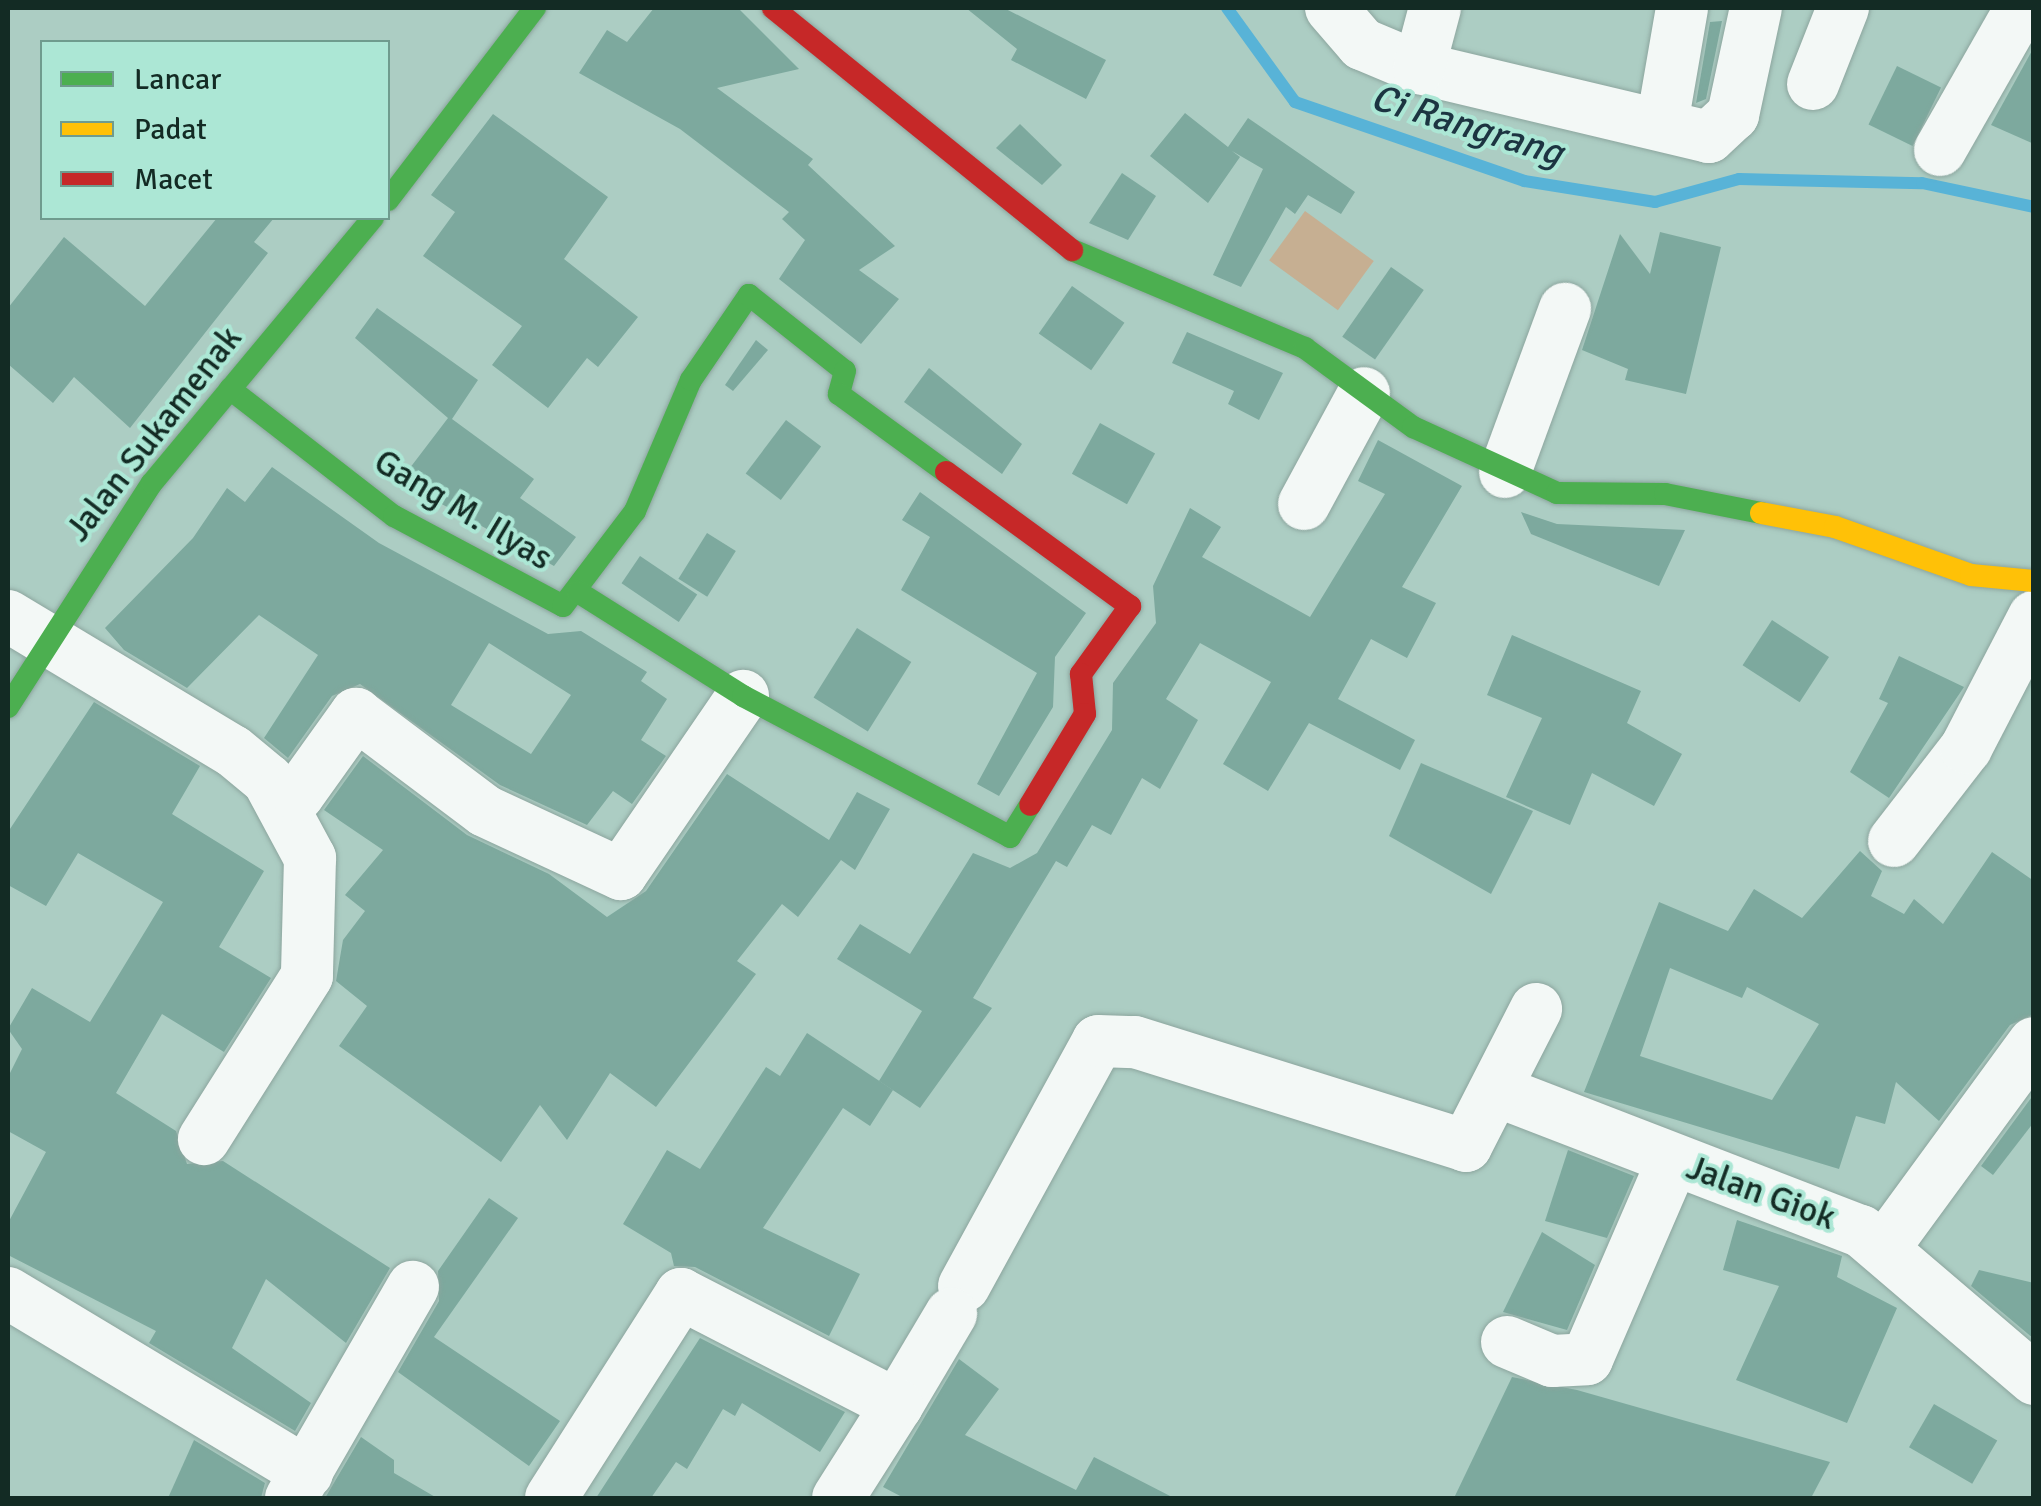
<!DOCTYPE html>
<style>
body{margin:0}
#map{position:relative;width:2041px;height:1506px;overflow:hidden;background:#accdc3;font-family:Signika,sans-serif}
div>[style]{position:absolute}
[style*='--x']{left:calc(var(--x)*1px);top:calc(var(--y)*1px);width:calc(var(--w)*1px);rotate:calc(var(--a)*1deg)}
.green>*{inset:0;background:#c6af92;transform-origin:0 0}
.stream>*{height:12px;margin:-6px;padding:0 6px;transform-origin:6px;border-radius:6px;background:#58b3d7}
.building>*{inset:0;background:#7da99e;transform-origin:0 0}
.roads{filter:drop-shadow(0 0 2px #8ca59e) drop-shadow(0 0 2px #8ca59e)}
.street>*{height:52px;margin:-26px;padding:0 26px;transform-origin:26px;border-radius:26px;background:#f3f8f6}
.fast>*{height:22px;margin:-11px;padding:0 11px;transform-origin:11px;border-radius:11px;background:#4caf50}
.slow>*{height:22px;margin:-11px;padding:0 11px;transform-origin:11px;border-radius:11px;background:#ffc107}
.jam>*{height:22px;margin:-11px;padding:0 11px;transform-origin:11px;border-radius:11px;background:#c62828}
span{translate:-50% -50%;white-space:nowrap;text-align:center;line-height:1.15;-webkit-text-stroke:8px #ace7d5;paint-order:stroke}
.street-label{font-size:35px;color:#132b24}
.water-label{font-size:38px;color:#1c3441;font-style:italic}
.frame{position:absolute;inset:0;border:10px solid #132b24;pointer-events:none}
.legend{position:absolute;left:40px;top:40px;width:350px;height:180px;box-sizing:border-box;background:#ace7d5;border:2px solid #6f9c8e;margin:0;padding:12px 18px;list-style:none;font-size:30px;color:#132b24}
.legend li{display:flex;align-items:center;gap:20px;height:50px}
.legend b{width:50px;border:2px solid #6f9c8e}
</style>
<div id="map">
<div class="green">
<div style="left:1305px;top:211px;width:85px;height:61px;rotate:36deg"></div>
</div>
<div class="stream">
<div style="--x:1227;--y:8;--w:116;--a:54.1"></div>
<div style="--x:1295;--y:102;--w:242;--a:19"></div>
<div style="--x:1524;--y:181;--w:133;--a:9.1"></div>
<div style="--x:1655;--y:202;--w:87;--a:-15.3"></div>
<div style="--x:1739;--y:179;--w:183;--a:1.3"></div>
<div style="--x:1922;--y:183;--w:115;--a:12.1"></div>
</div>
<div class="building">
<div style="clip-path:polygon(654px 8px,738px 8px,799px 69px,717px 88px,813px 159px,808px 165px,895px 246px,859px 270px,899px 299px,861px 344px,779px 279px,805px 240px,782px 219px,789px 212px,680px 129px,579px 73px,607px 30px,627px 42px)"></div>
<div style="clip-path:polygon(966px 8px,1004px 8px,1106px 60px,1086px 99px,1011px 60px,1017px 49px)"></div>
<div style="clip-path:polygon(1722px 21px,1706px 99px,1696px 103px,1710px 22px)"></div>
<div style="clip-path:polygon(2034px 47px,2034px 144px,1991px 125px)"></div>
<div style="left:1897px;top:66px;width:49px;height:65px;rotate:26deg"></div>
<div style="clip-path:polygon(1185px 113px,1228px 147px,1248px 118px,1355px 192px,1341px 214px,1308px 195px,1295px 214px,1286px 207px,1241px 287px,1213px 275px,1263px 169px,1232px 151px,1240px 157px,1208px 203px,1150px 156px)"></div>
<div style="clip-path:polygon(493px 114px,608px 197px,564px 259px,638px 317px,598px 367px,587px 358px,548px 408px,492px 365px,522px 326px,423px 256px,455px 212px,431px 195px)"></div>
<div style="clip-path:polygon(1020px 124px,1062px 165px,1042px 185px,996px 148px)"></div>
<div style="clip-path:polygon(1122px 173px,1156px 196px,1128px 240px,1089px 223px)"></div>
<div style="clip-path:polygon(217px 218px,274px 218px,254px 242px,268px 253px,130px 428px,74px 377px,53px 403px,8px 364px,8px 308px,64px 237px,145px 306px)"></div>
<div style="clip-path:polygon(1660px 232px,1721px 247px,1686px 394px,1625px 380px,1628px 369px,1582px 350px,1620px 234px,1650px 274px)"></div>
<div style="left:1391px;top:267px;width:40px;height:85px;rotate:35deg"></div>
<div style="left:1072px;top:286px;width:64px;height:58px;rotate:35deg"></div>
<div style="clip-path:polygon(377px 308px,478px 380px,452px 419px,534px 479px,520px 498px,576px 537px,554px 566px,400px 481px,448px 418px,355px 338px)"></div>
<div style="clip-path:polygon(1187px 332px,1283px 373px,1259px 420px,1228px 404px,1234px 391px,1172px 363px)"></div>
<div style="clip-path:polygon(756px 340px,768px 350px,733px 391px,725px 385px)"></div>
<div style="clip-path:polygon(929px 368px,1022px 444px,1002px 474px,904px 402px)"></div>
<div style="left:786px;top:420px;width:44px;height:67px;rotate:37deg"></div>
<div style="left:1100px;top:423px;width:63px;height:58px;rotate:29deg"></div>
<div style="clip-path:polygon(1378px 440px,1462px 486px,1402px 587px,1436px 603px,1407px 658px,1371px 639px,1338px 699px,1415px 740px,1400px 770px,1309px 723px,1268px 791px,1223px 764px,1271px 682px,1200px 643px,1166px 699px,1198px 720px,1160px 789px,1142px 778px,1111px 835px,1092px 825px,1067px 867px,1056px 861px,973px 998px,992px 1008px,920px 1108px,879px 1081px,922px 1011px,837px 959px,860px 924px,910px 954px,973px 853px,1010px 868px,1037px 853px,1112px 730px,1113px 683px,1156px 623px,1153px 586px,1190px 508px,1221px 527px,1202px 557px,1310px 617px,1385px 494px,1358px 481px)"></div>
<div style="clip-path:polygon(evenodd,272px 467px,379px 543px,548px 634px,581px 631px,647px 672px,641px 681px,667px 699px,641px 740px,666px 756px,632px 804px,613px 791px,587px 825px,500px 785px,360px 684px,332px 696px,288px 758px,264px 738px,318px 655px,259px 615px,187px 688px,124px 650px,105px 628px,193px 538px,227px 488px,245px 502px,272px 467px,489px 643px,571px 695px,531px 754px,451px 705px,489px 643px)"></div>
<div style="clip-path:polygon(920px 492px,1086px 613px,1055px 657px,1053px 707px,999px 796px,977px 784px,1037px 673px,901px 590px,930px 537px,902px 520px)"></div>
<div style="clip-path:polygon(1521px 512px,1557px 524px,1685px 530px,1659px 586px,1531px 534px)"></div>
<div style="left:707px;top:533px;width:34px;height:54px;rotate:32deg"></div>
<div style="left:640px;top:556px;width:69px;height:33px;rotate:34deg"></div>
<div style="left:1772px;top:620px;width:68px;height:54px;rotate:33deg"></div>
<div style="left:857px;top:628px;width:64px;height:82px;rotate:32deg"></div>
<div style="clip-path:polygon(1512px 635px,1641px 691px,1627px 723px,1682px 754px,1654px 806px,1592px 773px,1570px 825px,1506px 797px,1542px 718px,1487px 695px)"></div>
<div style="clip-path:polygon(1899px 656px,1964px 687px,1889px 798px,1850px 772px,1888px 703px,1879px 699px)"></div>
<div style="clip-path:polygon(94px 702px,200px 766px,172px 814px,264px 871px,219px 947px,271px 978px,224px 1052px,162px 1014px,116px 1093px,176px 1131px,187px 1164px,223px 1161px,390px 1268px,346px 1343px,266px 1279px,232px 1348px,311px 1403px,295px 1431px,149px 1343px,156px 1331px,8px 1255px,8px 1223px,46px 1152px,8px 1131px,8px 1077px,22px 1049px,8px 1029px,32px 988px,90px 1022px,163px 902px,78px 853px,46px 906px,8px 885px,8px 832px)"></div>
<div style="clip-path:polygon(363px 756px,467px 835px,549px 874px,607px 917px,646px 891px,727px 774px,829px 840px,857px 792px,890px 809px,855px 870px,841px 860px,798px 917px,782px 904px,737px 961px,756px 974px,656px 1107px,610px 1073px,567px 1140px,540px 1105px,501px 1162px,339px 1046px,367px 1006px,336px 981px,343px 940px,365px 911px,345px 895px,383px 850px,324px 810px)"></div>
<div style="clip-path:polygon(1421px 763px,1533px 811px,1491px 894px,1389px 836px)"></div>
<div style="clip-path:polygon(evenodd,1860px 851px,1882px 871px,1871px 896px,1904px 914px,1914px 899px,1943px 924px,1992px 852px,2034px 881px,2034px 1014px,2010px 1025px,1939px 1121px,1896px 1082px,1885px 1124px,1856px 1116px,1839px 1169px,1584px 1092px,1659px 902px,1728px 931px,1754px 889px,1802px 918px,1860px 851px,1670px 968px,1742px 998px,1747px 987px,1819px 1024px,1772px 1100px,1640px 1056px,1670px 968px)"></div>
<div style="clip-path:polygon(807px 1033px,893px 1090px,870px 1126px,843px 1108px,763px 1228px,860px 1274px,829px 1336px,695px 1267px,674px 1266px,671px 1253px,623px 1224px,667px 1150px,700px 1169px,766px 1067px,780px 1076px)"></div>
<div style="clip-path:polygon(2034px 1094px,2034px 1122px,1993px 1175px,1981px 1166px)"></div>
<div style="clip-path:polygon(1568px 1150px,1634px 1176px,1607px 1238px,1545px 1221px)"></div>
<div style="clip-path:polygon(489px 1198px,518px 1218px,434px 1337px,560px 1421px,529px 1466px,398px 1372px,439px 1301px,438px 1271px)"></div>
<div style="clip-path:polygon(1737px 1220px,1842px 1256px,1837px 1277px,1897px 1308px,1847px 1423px,1736px 1380px,1779px 1286px,1723px 1270px)"></div>
<div style="clip-path:polygon(1542px 1232px,1595px 1265px,1567px 1330px,1503px 1312px)"></div>
<div style="clip-path:polygon(1979px 1270px,2034px 1283px,2034px 1339px,1971px 1286px)"></div>
<div style="clip-path:polygon(700px 1338px,845px 1412px,820px 1452px,742px 1403px,735px 1416px,723px 1409px,687px 1469px,676px 1462px,651px 1498px,596px 1498px)"></div>
<div style="clip-path:polygon(959px 1359px,999px 1389px,965px 1435px,1076px 1490px,1094px 1457px,1174px 1498px,904px 1498px,883px 1487px)"></div>
<div style="clip-path:polygon(1512px 1377px,1577px 1390px,1830px 1462px,1811px 1498px,1454px 1498px)"></div>
<div style="left:1934px;top:1404px;width:73px;height:50px;rotate:30deg"></div>
<div style="clip-path:polygon(361px 1437px,394px 1460px,394px 1473px,437px 1498px,325px 1498px)"></div>
<div style="clip-path:polygon(194px 1440px,265px 1483px,261px 1498px,168px 1498px)"></div>
</div>
<div class="roads">
<div class="street">
<div style="--x:1331;--y:8;--w:48;--a:49.3"></div>
<div style="--x:1362;--y:44;--w:62;--a:22.8"></div>
<div style="--x:1419;--y:68;--w:298;--a:13.4"></div>
<div style="--x:1709;--y:137;--w:33;--a:-43"></div>
<div style="--x:1733;--y:115;--w:109;--a:-77.9"></div>
<div style="--x:1419;--y:68;--w:62;--a:-75.1"></div>
<div style="--x:1813;--y:84;--w:82;--a:-68.5"></div>
<div style="--x:1662;--y:124;--w:118;--a:-80.2"></div>
<div style="--x:1940;--y:150;--w:163;--a:-60.3"></div>
<div style="--x:1505;--y:472;--w:174;--a:-69.8"></div>
<div style="--x:1304;--y:504;--w:126;--a:-61.6"></div>
<div style="--x:8;--y:616;--w:262;--a:31"></div>
<div style="--x:233;--y:751;--w:45;--a:39.6"></div>
<div style="--x:268;--y:780;--w:89;--a:61.7"></div>
<div style="--x:310;--y:858;--w:118;--a:91.5"></div>
<div style="--x:307;--y:976;--w:193;--a:122.3"></div>
<div style="--x:278;--y:796;--w:20;--a:-3"></div>
<div style="--x:298;--y:795;--w:100;--a:-54.4"></div>
<div style="--x:356;--y:714;--w:161;--a:36.9"></div>
<div style="--x:485;--y:811;--w:150;--a:24.9"></div>
<div style="--x:621;--y:874;--w:216;--a:-55.6"></div>
<div style="--x:1894;--y:841;--w:118;--a:-52.3"></div>
<div style="--x:1966;--y:748;--w:148;--a:-62.6"></div>
<div style="--x:1500;--y:1092;--w:387;--a:21.1"></div>
<div style="--x:1861;--y:1231;--w:228;--a:40.5"></div>
<div style="--x:1886;--y:1245;--w:250;--a:-53.8"></div>
<div style="--x:964;--y:1286;--w:279;--a:-61.3"></div>
<div style="--x:1098;--y:1041;--w:37;--a:2"></div>
<div style="--x:1135;--y:1042;--w:347;--a:17.4"></div>
<div style="--x:1466;--y:1146;--w:154;--a:-62.9"></div>
<div style="--x:8;--y:1293;--w:349;--a:31"></div>
<div style="--x:1507;--y:1342;--w:49;--a:22.9"></div>
<div style="--x:1552;--y:1361;--w:35;--a:-3"></div>
<div style="--x:1587;--y:1359;--w:217;--a:-66.6"></div>
<div style="--x:897;--y:1405;--w:106;--a:-59.3"></div>
<div style="--x:291;--y:1498;--w:244;--a:-60"></div>
<div style="--x:551;--y:1498;--w:242;--a:-57.5"></div>
<div style="--x:681;--y:1294;--w:243;--a:27.2"></div>
<div style="--x:897;--y:1405;--w:110;--a:122.4"></div>
</div>
<div class="fast">
<div style="--x:388;--y:200;--w:242;--a:-52.6"></div>
<div style="--x:1072;--y:250;--w:253;--a:22.8"></div>
<div style="--x:1305;--y:348;--w:134;--a:36.2"></div>
<div style="--x:1413;--y:427;--w:158;--a:24.6"></div>
<div style="--x:1557;--y:493;--w:108;--a:0.5"></div>
<div style="--x:1665;--y:494;--w:98;--a:11.2"></div>
<div style="--x:230;--y:389;--w:207;--a:37.8"></div>
<div style="--x:394;--y:516;--w:191;--a:28"></div>
<div style="--x:563;--y:606;--w:119;--a:-52.8"></div>
<div style="--x:635;--y:511;--w:142;--a:-66.9"></div>
<div style="--x:691;--y:380;--w:103;--a:-55.7"></div>
<div style="--x:749;--y:295;--w:122;--a:38.4"></div>
<div style="--x:845;--y:371;--w:24;--a:105"></div>
<div style="--x:839;--y:394;--w:132;--a:36.1"></div>
<div style="--x:578;--y:592;--w:195;--a:32.2"></div>
<div style="--x:743;--y:696;--w:302;--a:27.8"></div>
<div style="--x:1010;--y:837;--w:38;--a:-58"></div>
<div style="--x:8;--y:707;--w:266;--a:-57.3"></div>
<div style="--x:152;--y:483;--w:345;--a:-50.2"></div>
</div>
<div class="slow">
<div style="--x:1761;--y:513;--w:75;--a:10.7"></div>
<div style="--x:1835;--y:527;--w:144;--a:19.4"></div>
<div style="--x:1971;--y:575;--w:63;--a:5.4"></div>
</div>
<div class="jam">
<div style="--x:773;--y:8;--w:385;--a:39"></div>
<div style="--x:946;--y:472;--w:228;--a:36.1"></div>
<div style="--x:1130;--y:606;--w:84;--a:125.8"></div>
<div style="--x:1081;--y:674;--w:40;--a:84.3"></div>
<div style="--x:1085;--y:714;--w:106;--a:121.1"></div>
</div>
</div>
<div class="street-label">
<span style="left:154px;top:434px;rotate:-52deg">Jalan Sukamenak</span>
<span style="left:463px;top:510px;rotate:31deg">Gang M. Ilyas</span>
<span style="left:1761px;top:1193px;rotate:20deg">Jalan Giok</span>
</div>
<div class="water-label">
<span style="left:1467px;top:125px;rotate:17deg">Ci Rangrang</span>
</div>
<div class="frame"></div>
<ul class="legend">
<li><b style="height:12px;background:#4caf50"></b>Lancar</li>
<li><b style="height:12px;background:#ffc107"></b>Padat</li>
<li><b style="height:12px;background:#c62828"></b>Macet</li>
</ul>
</div>
